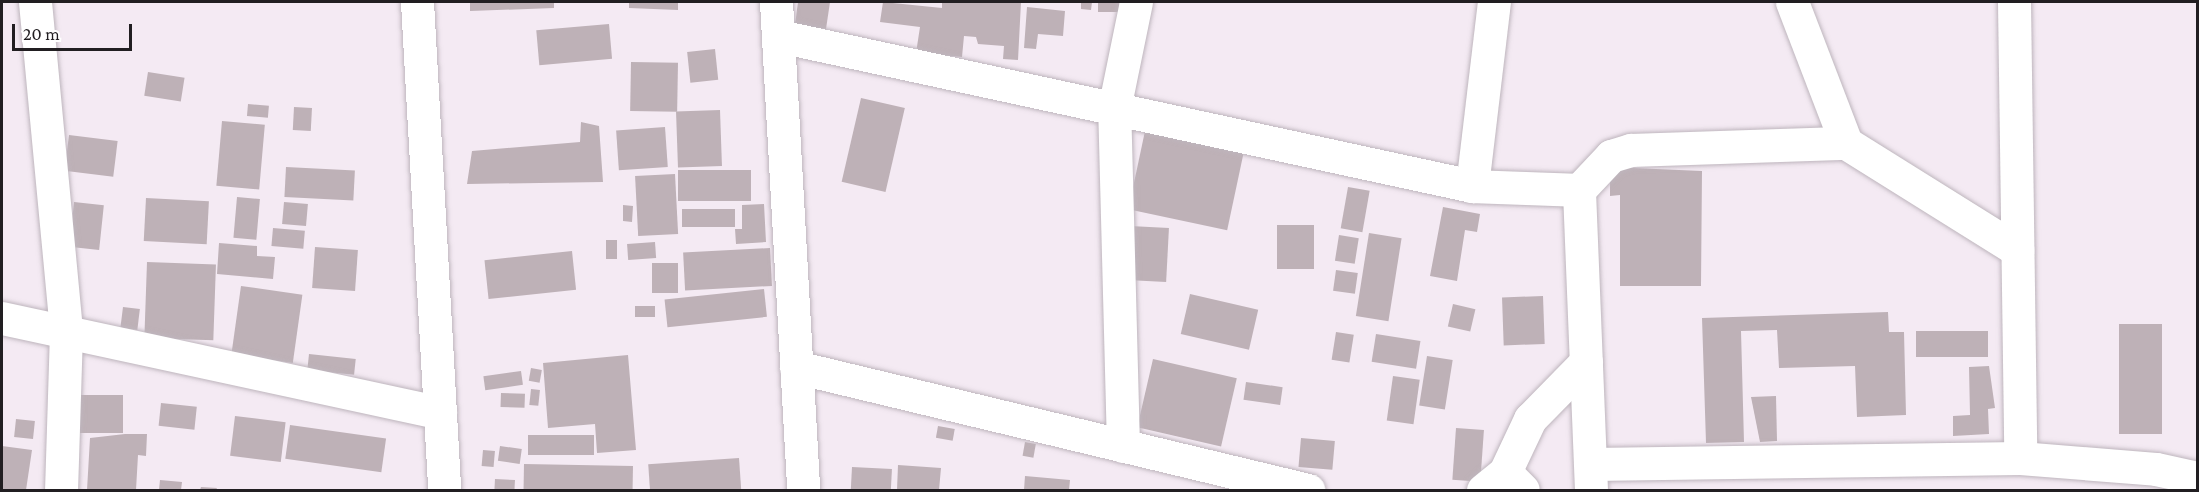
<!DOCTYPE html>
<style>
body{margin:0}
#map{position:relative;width:2199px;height:492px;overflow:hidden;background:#f4eaf3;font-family:"Crimson Pro",serif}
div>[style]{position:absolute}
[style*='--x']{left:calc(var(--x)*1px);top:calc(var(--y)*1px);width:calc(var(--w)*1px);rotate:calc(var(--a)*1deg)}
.building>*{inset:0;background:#beb1b7;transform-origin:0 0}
.roads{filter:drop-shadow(0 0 2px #beb5bd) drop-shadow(0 0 2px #beb5bd)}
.minor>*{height:33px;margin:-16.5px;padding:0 16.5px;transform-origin:16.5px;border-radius:16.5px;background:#fff}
span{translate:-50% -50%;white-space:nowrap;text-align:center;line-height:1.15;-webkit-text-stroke:4.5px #fff;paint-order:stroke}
.frame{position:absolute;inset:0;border:3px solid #211e21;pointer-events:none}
.scale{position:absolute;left:12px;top:24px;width:120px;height:27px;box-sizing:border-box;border:3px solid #211e21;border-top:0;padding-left:8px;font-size:18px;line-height:21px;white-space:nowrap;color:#211e21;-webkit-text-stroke:4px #fff;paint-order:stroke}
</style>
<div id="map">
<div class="building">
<div style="clip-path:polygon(470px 2px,554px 2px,554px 8px,470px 11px)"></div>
<div style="clip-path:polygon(629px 2px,678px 2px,678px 10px,629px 8px)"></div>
<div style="clip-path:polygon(798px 2px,830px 2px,826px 29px,795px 25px)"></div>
<div style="clip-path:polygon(883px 2px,942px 8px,942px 2px,1021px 2px,1018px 60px,1003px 59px,1004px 46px,978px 44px,976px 37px,964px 36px,962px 57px,916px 53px,920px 27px,880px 22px)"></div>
<div style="clip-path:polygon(1081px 2px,1092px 2px,1091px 10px,1081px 9px)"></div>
<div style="left:1098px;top:2px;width:21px;height:10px"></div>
<div style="clip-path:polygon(1027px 7px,1065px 11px,1063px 36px,1038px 34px,1036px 49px,1024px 48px)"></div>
<div style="left:609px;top:24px;width:35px;height:73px;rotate:85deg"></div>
<div style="left:715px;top:49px;width:31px;height:28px;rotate:84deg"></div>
<div style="left:631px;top:62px;width:47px;height:49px;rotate:1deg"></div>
<div style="left:148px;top:72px;width:37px;height:24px;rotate:9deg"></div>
<div style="left:861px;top:98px;width:45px;height:86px;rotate:13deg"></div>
<div style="left:248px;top:104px;width:21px;height:12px;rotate:5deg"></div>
<div style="left:294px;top:107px;width:18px;height:23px;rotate:3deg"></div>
<div style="left:720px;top:110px;width:56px;height:44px;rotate:88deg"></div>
<div style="left:222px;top:121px;width:43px;height:65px;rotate:5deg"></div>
<div style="clip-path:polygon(581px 122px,599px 126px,603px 182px,467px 184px,472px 151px,580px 142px)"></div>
<div style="left:665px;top:127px;width:40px;height:49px;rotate:86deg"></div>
<div style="left:1145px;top:131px;width:101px;height:80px;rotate:12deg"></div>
<div style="left:69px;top:135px;width:49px;height:36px;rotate:7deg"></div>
<div style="left:286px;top:167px;width:69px;height:30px;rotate:3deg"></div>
<div style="clip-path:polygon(1610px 167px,1702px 171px,1701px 286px,1620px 286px,1620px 195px,1610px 196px)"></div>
<div style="left:678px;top:170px;width:73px;height:31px"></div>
<div style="left:675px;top:174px;width:60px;height:40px;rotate:87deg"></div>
<div style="left:1348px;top:187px;width:22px;height:42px;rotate:10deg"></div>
<div style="left:237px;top:197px;width:23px;height:41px;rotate:5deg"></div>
<div style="left:146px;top:198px;width:63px;height:43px;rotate:3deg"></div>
<div style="left:74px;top:202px;width:30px;height:45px;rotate:6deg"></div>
<div style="left:284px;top:202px;width:24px;height:22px;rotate:5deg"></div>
<div style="clip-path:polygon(764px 204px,766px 242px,736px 244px,735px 229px,742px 229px,742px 205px)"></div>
<div style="clip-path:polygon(623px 205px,633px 206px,632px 222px,623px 221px)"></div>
<div style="clip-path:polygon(1443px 207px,1480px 214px,1477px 232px,1465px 230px,1457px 281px,1430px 276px)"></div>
<div style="left:735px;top:209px;width:18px;height:53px;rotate:90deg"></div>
<div style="left:1277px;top:225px;width:37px;height:44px"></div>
<div style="left:1130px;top:226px;width:39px;height:54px;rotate:3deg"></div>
<div style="left:273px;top:228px;width:32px;height:18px;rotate:5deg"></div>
<div style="left:1369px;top:233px;width:33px;height:84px;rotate:9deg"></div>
<div style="left:1339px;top:235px;width:20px;height:26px;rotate:9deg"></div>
<div style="left:606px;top:240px;width:11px;height:19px"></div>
<div style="left:655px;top:242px;width:16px;height:28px;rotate:86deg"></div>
<div style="clip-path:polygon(219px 243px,257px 246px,257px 256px,275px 257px,273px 279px,217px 274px)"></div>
<div style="left:315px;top:247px;width:43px;height:41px;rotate:4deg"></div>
<div style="left:770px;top:248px;width:38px;height:87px;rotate:87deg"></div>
<div style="left:572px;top:251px;width:39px;height:88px;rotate:84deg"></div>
<div style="left:147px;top:262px;width:69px;height:76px;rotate:2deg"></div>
<div style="left:652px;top:263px;width:26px;height:30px"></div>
<div style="left:1336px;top:270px;width:22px;height:21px;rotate:8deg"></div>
<div style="left:241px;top:286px;width:62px;height:69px;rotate:8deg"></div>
<div style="left:764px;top:289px;width:28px;height:100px;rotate:84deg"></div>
<div style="left:1190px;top:294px;width:70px;height:41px;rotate:13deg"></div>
<div style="left:1543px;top:296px;width:48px;height:41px;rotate:88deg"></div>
<div style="left:1453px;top:304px;width:23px;height:23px;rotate:13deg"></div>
<div style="left:635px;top:306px;width:20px;height:11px"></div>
<div style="left:123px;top:307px;width:17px;height:21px;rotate:7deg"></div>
<div style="clip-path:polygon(1888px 312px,1889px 332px,1904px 332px,1906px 415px,1857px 417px,1855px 366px,1779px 368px,1777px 330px,1741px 331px,1744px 442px,1706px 443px,1702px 318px)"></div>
<div style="left:2119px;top:324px;width:43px;height:110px"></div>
<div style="left:1988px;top:331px;width:26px;height:72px;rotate:90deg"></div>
<div style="left:1336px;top:332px;width:18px;height:28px;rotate:9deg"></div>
<div style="left:1376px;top:334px;width:45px;height:28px;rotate:9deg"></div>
<div style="left:309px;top:354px;width:47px;height:16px;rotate:6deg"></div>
<div style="clip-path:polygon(628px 355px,636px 450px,597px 453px,595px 424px,548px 428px,543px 363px)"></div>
<div style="left:1427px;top:356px;width:26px;height:50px;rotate:9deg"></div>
<div style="left:1153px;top:359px;width:86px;height:70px;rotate:13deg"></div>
<div style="clip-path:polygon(1989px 366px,1995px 408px,1988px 409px,1989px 434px,1953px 436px,1953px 416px,1970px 415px,1969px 367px)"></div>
<div style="left:531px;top:368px;width:11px;height:13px;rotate:10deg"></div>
<div style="left:521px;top:371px;width:14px;height:38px;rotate:82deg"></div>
<div style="left:1393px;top:376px;width:27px;height:45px;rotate:8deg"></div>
<div style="left:1246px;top:382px;width:37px;height:18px;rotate:8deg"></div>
<div style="left:531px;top:389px;width:9px;height:16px;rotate:6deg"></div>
<div style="left:501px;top:393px;width:24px;height:14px;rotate:2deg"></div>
<div style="left:80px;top:395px;width:43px;height:38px"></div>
<div style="clip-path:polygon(1776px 396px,1777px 441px,1760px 442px,1751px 397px)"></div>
<div style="left:161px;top:403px;width:36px;height:23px;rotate:6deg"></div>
<div style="left:235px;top:416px;width:51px;height:40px;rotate:7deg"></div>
<div style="left:16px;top:419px;width:19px;height:18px;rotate:6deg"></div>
<div style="left:290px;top:425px;width:97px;height:34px;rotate:8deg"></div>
<div style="left:938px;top:426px;width:17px;height:12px;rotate:10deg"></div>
<div style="left:1456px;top:428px;width:28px;height:52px;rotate:4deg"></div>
<div style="clip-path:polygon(125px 434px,147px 434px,146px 456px,138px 455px,136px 490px,87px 490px,90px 438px)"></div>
<div style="left:594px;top:435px;width:20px;height:66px;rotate:90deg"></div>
<div style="left:1301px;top:438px;width:34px;height:29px;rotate:5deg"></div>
<div style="left:1025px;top:442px;width:11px;height:14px;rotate:10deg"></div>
<div style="clip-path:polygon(2px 446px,32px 450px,26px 490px,2px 490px)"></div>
<div style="left:500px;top:446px;width:22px;height:15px;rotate:8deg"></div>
<div style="left:483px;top:450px;width:12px;height:16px;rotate:5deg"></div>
<div style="left:739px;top:458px;width:32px;height:91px;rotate:86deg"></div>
<div style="left:524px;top:464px;width:109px;height:26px;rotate:1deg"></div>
<div style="clip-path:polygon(898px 465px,941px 468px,939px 490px,897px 490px)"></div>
<div style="left:852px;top:467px;width:40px;height:23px;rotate:3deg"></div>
<div style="clip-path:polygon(1025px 476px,1070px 480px,1069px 490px,1024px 490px)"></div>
<div style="left:495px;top:479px;width:20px;height:11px;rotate:3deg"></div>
<div style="clip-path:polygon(160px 480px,182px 482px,181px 490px,159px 490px)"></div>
<div style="clip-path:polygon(201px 487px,217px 488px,216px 490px,200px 490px)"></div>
</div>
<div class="roads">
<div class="minor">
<div style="--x:35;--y:2;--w:331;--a:84.6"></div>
<div style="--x:66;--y:332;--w:158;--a:91.8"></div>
<div style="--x:417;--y:2;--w:489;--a:86.8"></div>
<div style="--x:776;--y:2;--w:489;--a:86.8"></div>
<div style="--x:1792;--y:2;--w:151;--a:69"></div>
<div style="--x:2014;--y:2;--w:456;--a:89.2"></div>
<div style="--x:779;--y:36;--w:709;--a:12.21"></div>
<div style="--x:1472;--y:186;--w:107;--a:2.1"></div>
<div style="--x:1472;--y:186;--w:185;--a:-83.2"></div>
<div style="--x:2;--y:318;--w:448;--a:12.2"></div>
<div style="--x:796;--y:367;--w:527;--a:13.51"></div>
<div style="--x:1123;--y:446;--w:337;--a:-91.5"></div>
<div style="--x:1114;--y:109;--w:109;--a:-78.4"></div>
<div style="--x:1591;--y:464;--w:429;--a:-0.8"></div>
<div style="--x:2020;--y:458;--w:136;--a:4.6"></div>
<div style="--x:2156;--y:469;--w:43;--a:12.1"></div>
<div style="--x:1505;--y:472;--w:59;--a:-64.7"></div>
<div style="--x:1530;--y:419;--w:80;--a:-45.5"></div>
<div style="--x:1483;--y:490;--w:28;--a:-39"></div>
<div style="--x:1505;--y:472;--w:25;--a:45"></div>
<div style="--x:1591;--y:490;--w:300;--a:-92.3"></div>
<div style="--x:1579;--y:190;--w:47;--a:-46.7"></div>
<div style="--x:1611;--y:156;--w:21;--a:-17"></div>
<div style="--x:1631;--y:150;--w:215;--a:-1.9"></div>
<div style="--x:1846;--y:143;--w:202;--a:32"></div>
</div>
</div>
<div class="frame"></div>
<div class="scale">20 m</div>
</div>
